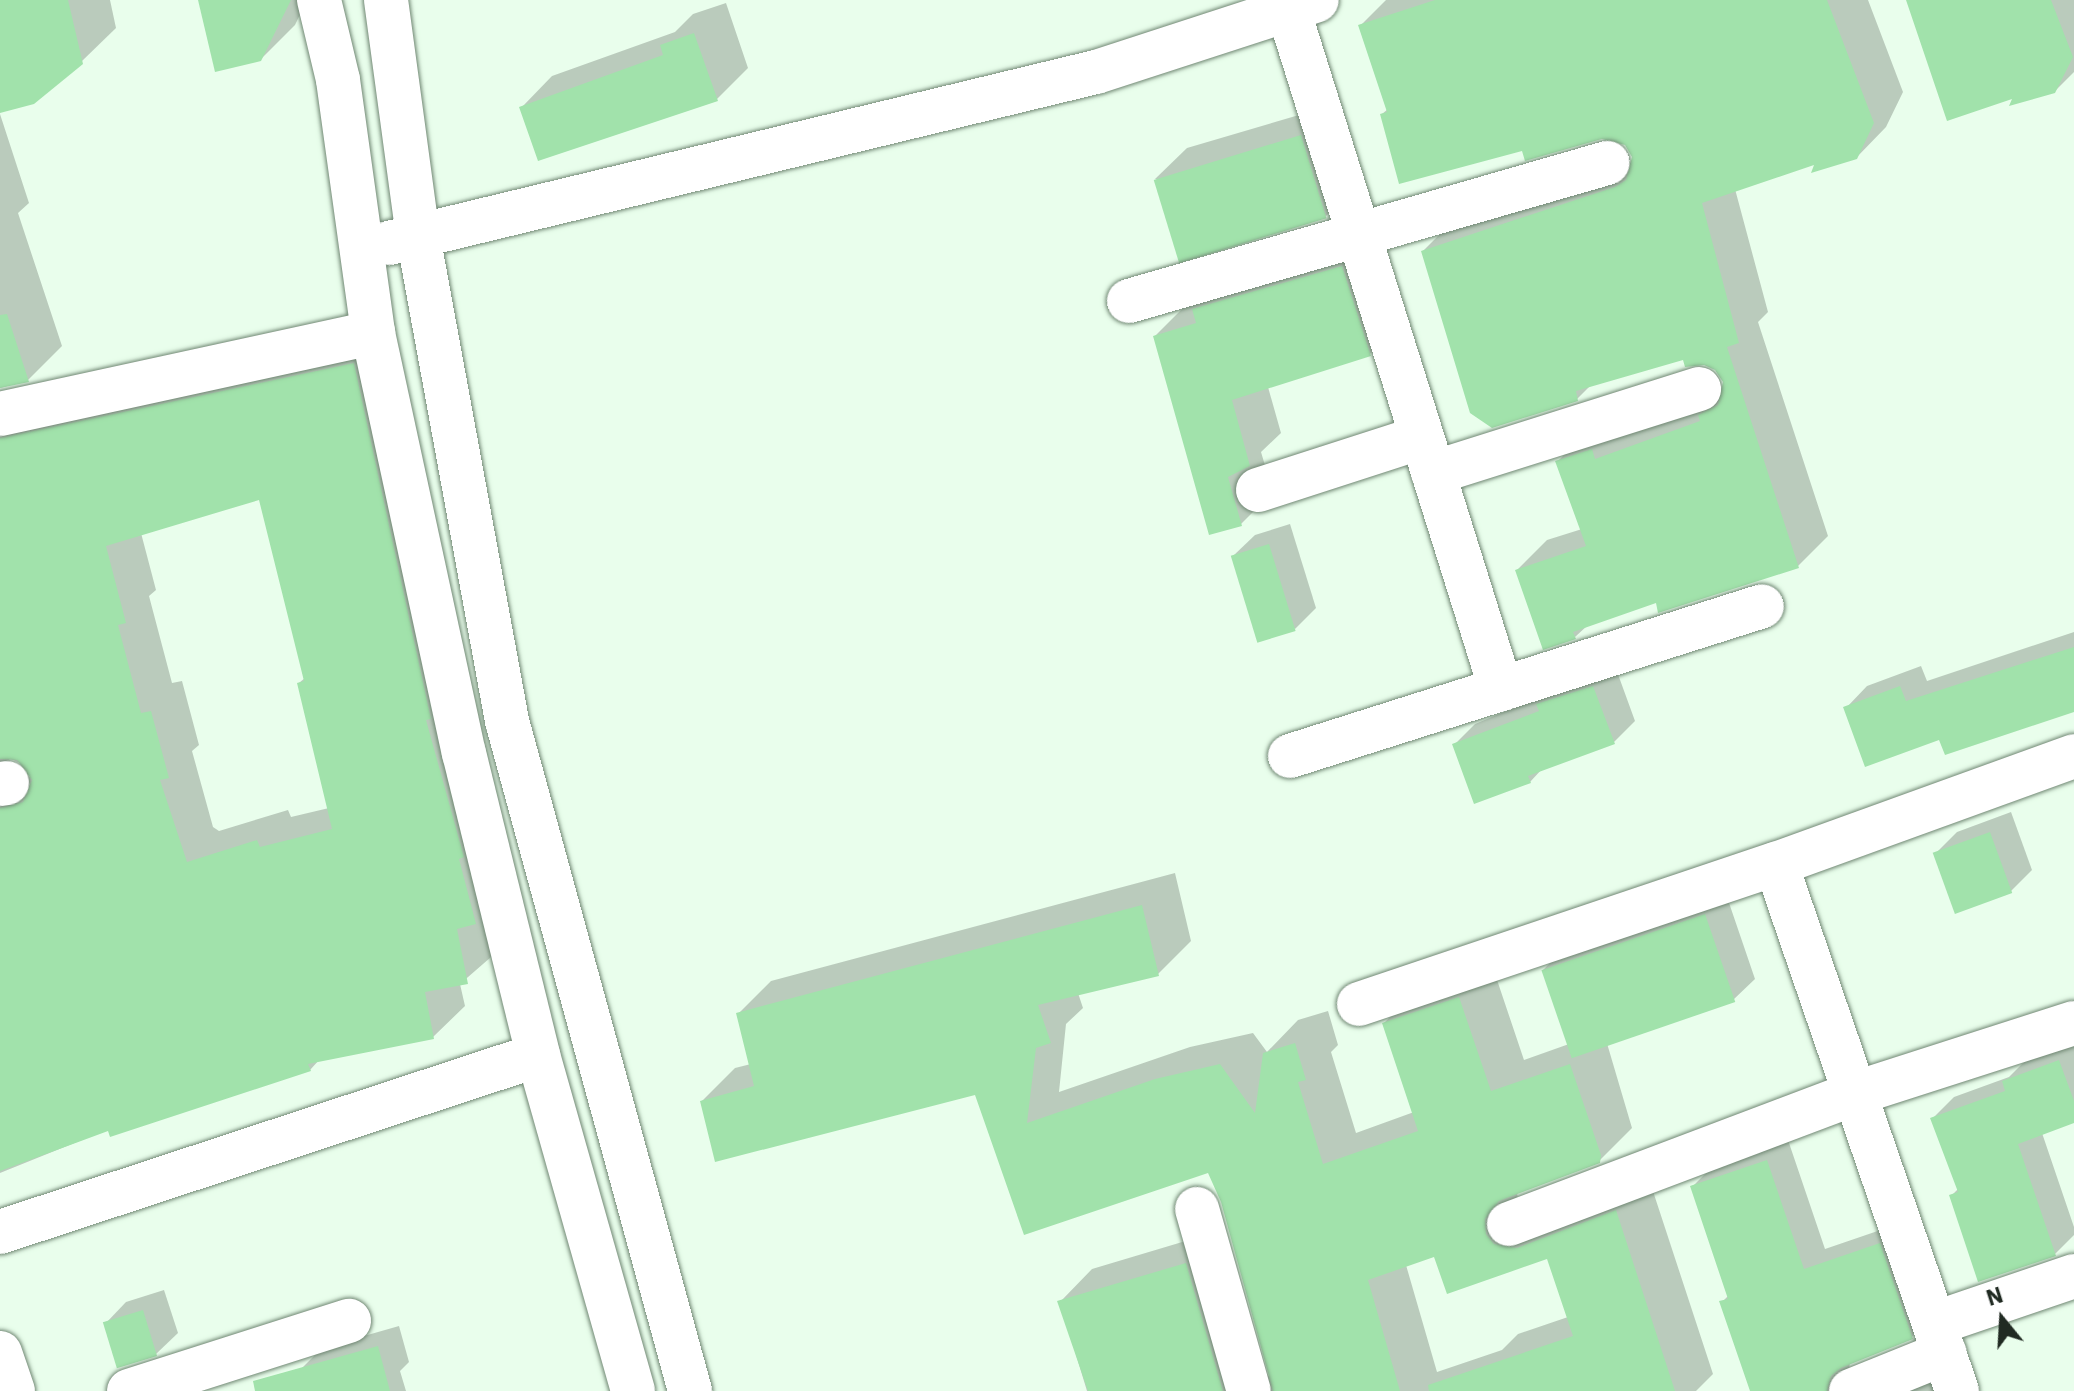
<!DOCTYPE html>
<style>
body{margin:0}
#map{position:relative;width:2074px;height:1391px;overflow:hidden;background:#e9feec;font-family:"IBM Plex Sans",sans-serif}
div>[style]{position:absolute}
[style*='--x']{left:calc(var(--x)*1px);top:calc(var(--y)*1px);width:calc(var(--w)*1px);rotate:calc(var(--a)*1deg)}
.shadow>*{inset:0;background:#0003}
.building>*{inset:0;background:#a1e2ab;transform-origin:0 0}
.roads{filter:drop-shadow(0 0 2px #708773) drop-shadow(0 0 2px #708773)}
.minor>*{height:44px;margin:-22px;padding:0 22px;transform-origin:22px;border-radius:22px;background:#fff}
span{translate:-50% -50%;white-space:nowrap;text-align:center;line-height:1.15;-webkit-text-stroke:8px #fff;paint-order:stroke}
.north{position:absolute;left:1962px;top:1279px;width:80px;height:80px;-webkit-text-stroke:6px #fff;paint-order:stroke;rotate:342deg;font-size:22px;font-weight:700;line-height:32px;text-align:center;color:#202a22}
.north::after{content:'';display:block;margin:auto;width:28px;height:36px;background:#202a22;clip-path:polygon(50% 0,100% 100%,50% 72%,0 100%)}
</style>
<div id="map">
<div class="shadow">
<div style="clip-path:polygon(0 0,110px 0,116px 28px,81px 62px,0 111px)"></div>
<div style="clip-path:polygon(200px 0,307px 0,295px 25px,260px 60px)"></div>
<div style="clip-path:polygon(1386px 0,1868px 0,1903px 92px,1886px 127px,1856px 158px,1817px 162px,1735px 189px,1768px 312px,1758px 322px,1828px 536px,1798px 566px,1660px 610px,1657px 601px,1588px 625px,1575px 637px,1517px 570px,1547px 540px,1582px 529px,1558px 461px,1588px 431px,1624px 430px,1721px 396px,1725px 382px,1717px 369px,1684px 357px,1592px 384px,1577px 399px,1423px 251px,1453px 221px,1633px 162px,1634px 157px,1626px 143px,1602px 137px,1523px 148px,1382px 114px,1388px 109px,1361px 25px)"></div>
<div style="clip-path:polygon(1908px 0,2074px 0,2074px 72px,2054px 92px,2016px 96px)"></div>
<div style="clip-path:polygon(726px 3px,748px 68px,717px 99px,521px 108px,552px 76px,675px 32px,693px 14px)"></div>
<div style="clip-path:polygon(1333px 105px,1358px 185px,1326px 216px,1155px 179px,1187px 148px)"></div>
<div style="clip-path:polygon(0 114px,29px 203px,18px 213px,62px 346px,28px 380px,0 388px)"></div>
<div style="clip-path:polygon(1373px 235px,1401px 323px,1370px 354px,1268px 387px,1281px 433px,1261px 452px,1273px 492px,1241px 524px,1155px 336px,1186px 305px)"></div>
<div style="clip-path:polygon(evenodd,385px 333px,498px 951px,460px 984px,465px 1006px,433px 1037px,320px 1059px,310px 1070px,109px 1129px,0 1173px,0 413px,385px 333px,260px 498px,306px 677px,299px 683px,329px 808px,291px 817px,288px 810px,219px 831px,213px 827px,192px 751px,199px 745px,182px 681px,172px 683px,149px 596px,156px 590px,141px 533px,260px 498px,385px 333px,9px 758px,29px 767px,30px 777px,11px 767px,9px 758px)"></div>
<div style="clip-path:polygon(1290px 524px,1316px 608px,1295px 629px,1233px 556px,1255px 535px)"></div>
<div style="clip-path:polygon(2074px 632px,2074px 711px,1940px 737px,1846px 708px,1867px 686px,1921px 666px,1927px 681px)"></div>
<div style="clip-path:polygon(1615px 666px,1635px 721px,1614px 742px,1543px 768px,1530px 782px,1454px 745px,1475px 724px)"></div>
<div style="clip-path:polygon(2011px 812px,2032px 870px,2011px 891px,1936px 853px,1957px 832px)"></div>
<div style="clip-path:polygon(evenodd,1175px 873px,1191px 941px,1158px 974px,1078px 993px,1083px 1008px,1066px 1024px,1059px 1092px,1190px 1047px,1253px 1033px,1267px 1052px,1298px 1020px,1328px 1011px,1338px 1045px,1331px 1052px,1356px 1133px,1414px 1112px,1384px 1023px,1417px 990px,1492px 965px,1524px 1060px,1569px 1044px,1543px 970px,1564px 949px,1726px 894px,1755px 979px,1733px 1000px,1606px 1040px,1632px 1128px,1599px 1161px,1517px 1192px,1518px 1200px,1649px 1179px,1713px 1374px,1696px 1391px,1087px 1391px,1060px 1302px,1092px 1269px,1219px 1231px,1258px 1366px,1274px 1381px,1223px 1201px,1209px 1171px,1025px 1233px,976px 1093px,702px 1101px,735px 1068px,751px 1064px,738px 1014px,771px 981px,1175px 873px,1435px 1254px,1548px 1256px,1568px 1317px,1518px 1334px,1502px 1350px,1437px 1372px,1406px 1265px,1435px 1254px)"></div>
<div style="clip-path:polygon(2074px 1043px,2074px 1121px,2042px 1133px,2074px 1227px,2074px 1235px,2055px 1254px,1951px 1196px,1958px 1189px,1932px 1119px,1954px 1097px,2009px 1077px,2026px 1060px)"></div>
<div style="clip-path:polygon(1788px 1140px,1825px 1249px,1901px 1223px,1933px 1316px,1912px 1337px,1850px 1362px,1848px 1378px,1861px 1391px,1751px 1391px,1722px 1302px,1729px 1295px,1692px 1187px,1713px 1166px)"></div>
<div style="clip-path:polygon(164px 1290px,178px 1333px,156px 1354px,105px 1324px,126px 1302px)"></div>
<div style="clip-path:polygon(399px 1326px,409px 1362px,400px 1371px,406px 1391px,307px 1391px,301px 1369px,322px 1348px)"></div>
<div style="clip-path:polygon(1950px 1367px,1960px 1391px,1890px 1391px)"></div>
</div>
<div class="building">
<div style="clip-path:polygon(0 0,68px 0,83px 64px,34px 104px,0 113px)"></div>
<div style="clip-path:polygon(198px 0,291px 0,261px 61px,215px 72px)"></div>
<div style="clip-path:polygon(1435px 0,1827px 0,1874px 123px,1857px 159px,1811px 173px,1814px 165px,1702px 203px,1739px 343px,1727px 347px,1799px 568px,1658px 613px,1656px 603px,1573px 632px,1576px 639px,1543px 650px,1515px 570px,1586px 546px,1555px 461px,1592px 449px,1595px 459px,1700px 421px,1698px 415px,1718px 405px,1723px 382px,1715px 370px,1704px 365px,1685px 367px,1683px 360px,1576px 391px,1578px 401px,1492px 428px,1470px 413px,1421px 251px,1615px 187px,1626px 180px,1632px 157px,1625px 145px,1602px 139px,1525px 161px,1522px 151px,1399px 184px,1380px 114px,1387px 112px,1358px 25px)"></div>
<div style="clip-path:polygon(1906px 0,2051px 0,2073px 57px,2055px 93px,2009px 106px,2012px 99px,1947px 121px)"></div>
<div style="clip-path:polygon(694px 33px,718px 101px,538px 161px,519px 107px,663px 55px,660px 45px)"></div>
<div style="left:1301px;top:135px;width:87px;height:154px;rotate:73deg"></div>
<div style="clip-path:polygon(1342px 266px,1371px 356px,1232px 400px,1250px 466px,1228px 477px,1242px 526px,1209px 535px,1153px 336px,1196px 323px,1192px 309px)"></div>
<div style="clip-path:polygon(7px 314px,29px 382px,0 388px,0 315px)"></div>
<div style="clip-path:polygon(evenodd,354px 363px,431px 719px,426px 720px,464px 857px,459px 859px,476px 924px,457px 929px,468px 984px,425px 992px,434px 1039px,308px 1064px,311px 1071px,110px 1137px,108px 1131px,0 1171px,0 808px,23px 802px,32px 780px,17px 760px,0 759px,0 438px,354px 363px,259px 500px,304px 681px,297px 683px,332px 829px,260px 847px,257px 840px,187px 862px,160px 780px,169px 778px,151px 711px,141px 713px,118px 625px,126px 623px,106px 546px,259px 500px)"></div>
<div style="left:1269px;top:544px;width:91px;height:40px;rotate:73deg"></div>
<div style="clip-path:polygon(2074px 647px,2074px 712px,1945px 755px,1939px 740px,1865px 767px,1843px 707px,1900px 686px,1906px 701px)"></div>
<div style="clip-path:polygon(1593px 686px,1615px 744px,1528px 776px,1531px 783px,1474px 804px,1452px 744px,1539px 711px,1536px 704px)"></div>
<div style="left:1990px;top:832px;width:65px;height:61px;rotate:70deg"></div>
<div style="clip-path:polygon(1142px 905px,1159px 976px,1038px 1005px,1051px 1043px,1036px 1048px,1027px 1123px,1155px 1079px,1220px 1064px,1255px 1113px,1263px 1053px,1295px 1043px,1306px 1080px,1298px 1082px,1323px 1164px,1418px 1131px,1382px 1023px,1459px 997px,1491px 1091px,1570px 1064px,1601px 1155px,1600px 1163px,1499px 1201px,1485px 1219px,1486px 1234px,1494px 1244px,1517px 1248px,1616px 1210px,1675px 1391px,1429px 1391px,1428px 1385px,1573px 1336px,1547px 1259px,1447px 1294px,1434px 1257px,1368px 1280px,1400px 1391px,1273px 1391px,1221px 1202px,1208px 1173px,1024px 1235px,975px 1095px,715px 1162px,700px 1101px,754px 1086px,736px 1013px)"></div>
<div style="left:1705px;top:914px;width:93px;height:173px;rotate:71deg"></div>
<div style="clip-path:polygon(2059px 1060px,2074px 1101px,2074px 1123px,2018px 1144px,2056px 1256px,1978px 1282px,1949px 1195px,1958px 1192px,1930px 1118px,2005px 1091px,2002px 1081px)"></div>
<div style="clip-path:polygon(1767px 1160px,1804px 1269px,1880px 1243px,1913px 1339px,1841px 1368px,1831px 1376px,1827px 1391px,1750px 1391px,1719px 1301px,1728px 1299px,1690px 1186px)"></div>
<div style="clip-path:polygon(1186px 1263px,1223px 1391px,1088px 1391px,1057px 1301px)"></div>
<div style="left:143px;top:1310px;width:48px;height:42px;rotate:73deg"></div>
<div style="clip-path:polygon(378px 1346px,390px 1391px,255px 1391px,253px 1381px)"></div>
</div>
<div class="roads">
<div class="minor">
<div style="--x:319;--y:0;--w:82;--a:76.6"></div>
<div style="--x:338;--y:80;--w:255;--a:82.1"></div>
<div style="--x:373;--y:333;--w:430;--a:77.8"></div>
<div style="--x:464;--y:753;--w:311;--a:76.2"></div>
<div style="--x:538;--y:1055;--w:349;--a:74.2"></div>
<div style="--x:386;--y:0;--w:238;--a:82.3"></div>
<div style="--x:418;--y:236;--w:493;--a:79.6"></div>
<div style="--x:507;--y:721;--w:695;--a:74.72"></div>
<div style="--x:1288;--y:9;--w:713;--a:72.61"></div>
<div style="--x:389;--y:243;--w:727;--a:-13.6"></div>
<div style="--x:1096;--y:72;--w:232;--a:-18"></div>
<div style="--x:1129;--y:301;--w:498;--a:-16.1"></div>
<div style="--x:0;--y:414;--w:382;--a:-12.3"></div>
<div style="--x:1433;--y:473;--w:279;--a:-17.5"></div>
<div style="--x:1258;--y:490;--w:172;--a:-17.9"></div>
<div style="--x:1290;--y:756;--w:495;--a:-17.6"></div>
<div style="--x:0;--y:784;--w:7;--a:-8"></div>
<div style="--x:1776;--y:864;--w:557;--a:71.04"></div>
<div style="--x:1359;--y:1004;--w:440;--a:-18.6"></div>
<div style="--x:1776;--y:864;--w:317;--a:-19.9"></div>
<div style="--x:1197;--y:1209;--w:189;--a:74.1"></div>
<div style="--x:1509;--y:1224;--w:371;--a:-20.7"></div>
<div style="--x:1856;--y:1093;--w:229;--a:-17.8"></div>
<div style="--x:0;--y:1232;--w:566;--a:-18.21"></div>
<div style="--x:1936;--y:1323;--w:146;--a:-18.8"></div>
<div style="--x:0;--y:1353;--w:40;--a:71.1"></div>
<div style="--x:129;--y:1391;--w:231;--a:-17.7"></div>
<div style="--x:1851;--y:1391;--w:101;--a:-22"></div>
</div>
</div>
<div class="north">N</div>
</div>
